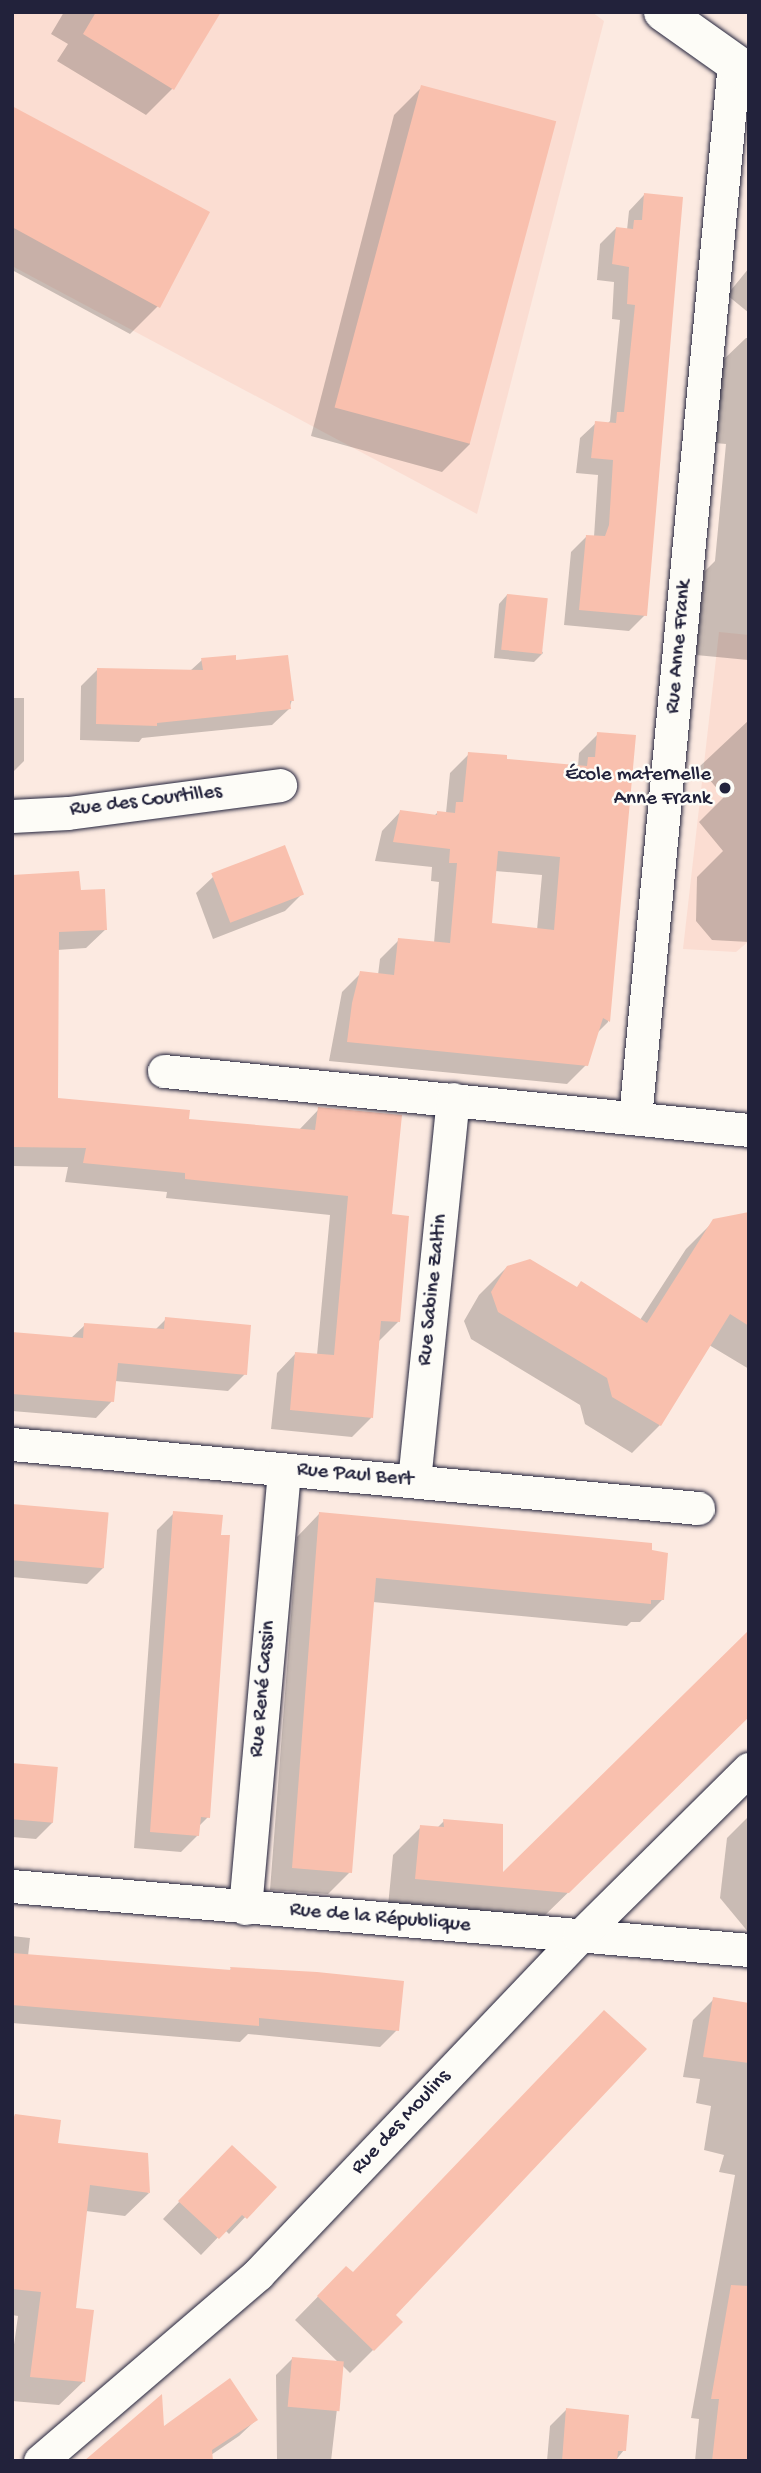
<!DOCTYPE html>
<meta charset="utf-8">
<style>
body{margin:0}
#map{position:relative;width:761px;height:2473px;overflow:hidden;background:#fceae1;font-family:"Gochi Hand",sans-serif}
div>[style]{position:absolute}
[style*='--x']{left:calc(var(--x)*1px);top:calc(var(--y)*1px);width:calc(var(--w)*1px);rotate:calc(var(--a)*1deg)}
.built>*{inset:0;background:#fbddd2}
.shadow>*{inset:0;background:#0003}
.building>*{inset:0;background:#f9c0ae;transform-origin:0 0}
.roads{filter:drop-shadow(0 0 2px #22223b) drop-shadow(0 0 2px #22223b)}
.street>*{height:33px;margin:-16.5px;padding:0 16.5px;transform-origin:16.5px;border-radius:16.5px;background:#fdfcf7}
.secondary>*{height:38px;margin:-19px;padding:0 19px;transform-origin:19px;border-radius:19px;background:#fdfcf7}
.dots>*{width:19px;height:19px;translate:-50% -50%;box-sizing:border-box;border:4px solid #fdfcf7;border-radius:50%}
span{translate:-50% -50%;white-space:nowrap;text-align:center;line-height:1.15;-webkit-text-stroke:5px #fdfcf7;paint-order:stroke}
.street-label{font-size:21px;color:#22223b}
.poi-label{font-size:21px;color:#22223b}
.right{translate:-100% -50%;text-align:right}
.frame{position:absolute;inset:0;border:14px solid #22223b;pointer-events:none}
</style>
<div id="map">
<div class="built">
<div style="clip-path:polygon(12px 12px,592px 12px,604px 21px,477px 514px,12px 266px)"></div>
<div style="clip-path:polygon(719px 632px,749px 635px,749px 941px,736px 952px,683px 949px)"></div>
</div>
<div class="shadow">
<div style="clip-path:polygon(64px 12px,219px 12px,173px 88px,146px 115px,57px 61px,68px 44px,51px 34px)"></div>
<div style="clip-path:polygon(422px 87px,470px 444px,442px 472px,311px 436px,394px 115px)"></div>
<div style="clip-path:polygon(12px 108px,158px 306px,130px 334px,12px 270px)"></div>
<div style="clip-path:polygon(644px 195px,645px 615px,629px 631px,564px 625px,571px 552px,587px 536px,594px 537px,598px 475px,576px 473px,580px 438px,596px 423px,607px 424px,610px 421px,620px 320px,612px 319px,614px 282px,597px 280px,600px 244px,616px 228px,627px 230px,629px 211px)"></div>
<div style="clip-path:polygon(749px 268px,749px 313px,727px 295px)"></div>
<div style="clip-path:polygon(746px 338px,749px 338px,748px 660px,696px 655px,704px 572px,715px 561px,726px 444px,715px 443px,722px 361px)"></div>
<div style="clip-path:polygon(507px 595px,543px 653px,534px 662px,494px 658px,499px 604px)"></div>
<div style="clip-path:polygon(202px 660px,235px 662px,292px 700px,289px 709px,272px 725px,142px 738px,139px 742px,80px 740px,81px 686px,97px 670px,190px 671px)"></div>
<div style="clip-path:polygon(12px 698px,24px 698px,24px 761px,12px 773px)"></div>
<div style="clip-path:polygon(749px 720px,749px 942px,712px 940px,696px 921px,697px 877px,723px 851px,699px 822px,724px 797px,699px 767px)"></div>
<div style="clip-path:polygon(evenodd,598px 734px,635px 737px,608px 1022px,596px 1034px,586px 1065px,567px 1084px,329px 1061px,342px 992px,361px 973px,378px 975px,380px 959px,399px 940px,434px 943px,439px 882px,431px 881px,432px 867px,375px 861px,382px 831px,401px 811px,434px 816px,438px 812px,446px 813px,450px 773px,469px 754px,505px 761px,578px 767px,579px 753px,598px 734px,495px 871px,542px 875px,537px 930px,490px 925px,495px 871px)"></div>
<div style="clip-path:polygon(12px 877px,79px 892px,106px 929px,86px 948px,57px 950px,56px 1100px,187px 1120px,299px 1130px,319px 1109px,390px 1216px,398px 1322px,379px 1341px,371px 1418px,352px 1437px,271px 1429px,277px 1373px,296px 1353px,317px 1355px,330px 1215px,166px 1198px,167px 1192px,65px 1182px,68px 1167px,12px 1166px)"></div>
<div style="clip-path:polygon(213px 877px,302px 894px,285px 911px,213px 939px,196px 893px)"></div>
<div style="clip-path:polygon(714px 1221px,749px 1224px,749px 1369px,709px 1345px,660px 1425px,632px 1453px,585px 1424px,580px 1405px,471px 1339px,464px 1321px,479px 1295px,507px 1267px,576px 1288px,640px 1320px,686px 1249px)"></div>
<div style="clip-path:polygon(166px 1319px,245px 1374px,228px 1391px,115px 1381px,112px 1401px,96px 1418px,12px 1411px,12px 1333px,70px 1339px,85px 1325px,155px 1330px)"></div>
<div style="clip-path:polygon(12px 1506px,104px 1567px,87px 1584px,12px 1577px)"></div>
<div style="clip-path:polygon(174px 1513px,208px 1817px,198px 1827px,198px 1835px,181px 1852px,134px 1848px,157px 1530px)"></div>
<div style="clip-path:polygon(319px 1514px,662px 1600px,640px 1622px,631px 1622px,627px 1626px,373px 1602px,350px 1872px,328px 1894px,270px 1890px,297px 1537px)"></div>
<div style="clip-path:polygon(749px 1716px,540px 1920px,388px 1906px,393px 1855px,421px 1827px,437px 1828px,444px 1821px,501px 1876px)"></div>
<div style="clip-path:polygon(12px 1765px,53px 1822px,36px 1839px,12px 1837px)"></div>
<div style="clip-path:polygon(749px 1816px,749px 1933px,720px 1898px,727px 1838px)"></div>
<div style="clip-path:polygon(12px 1936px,30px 1938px,28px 1956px,228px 1972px,231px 1969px,397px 2030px,380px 2047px,248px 2034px,240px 2042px,12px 2023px)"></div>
<div style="clip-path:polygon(714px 1999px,749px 2042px,749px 2461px,695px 2461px,699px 2419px,691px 2418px,735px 2175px,719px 2172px,724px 2155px,704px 2150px,711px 2106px,696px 2103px,700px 2079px,683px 2077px,693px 2020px)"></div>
<div style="clip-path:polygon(16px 2116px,56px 2145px,149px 2193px,125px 2216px,86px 2211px,74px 2310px,83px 2382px,59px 2405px,12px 2401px,12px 2359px,18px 2316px,12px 2315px,12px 2120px)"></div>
<div style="clip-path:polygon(215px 2164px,274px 2187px,229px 2234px,225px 2230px,201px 2255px,163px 2219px)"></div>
<div style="clip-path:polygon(346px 2268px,401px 2322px,350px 2373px,342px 2365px,331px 2461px,277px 2461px,276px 2375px,292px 2359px,340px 2364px,295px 2320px)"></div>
<div style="clip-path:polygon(567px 2409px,624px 2450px,615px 2461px,547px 2461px,550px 2426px)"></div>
<div style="clip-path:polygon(256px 2420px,239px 2436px,211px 2455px,163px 2429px)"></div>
</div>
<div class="building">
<div style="clip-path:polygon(96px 12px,221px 12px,174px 90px,83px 34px)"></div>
<div style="left:421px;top:85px;width:140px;height:334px;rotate:15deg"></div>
<div style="clip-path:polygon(12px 106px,210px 212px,160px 308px,12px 227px)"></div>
<div style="clip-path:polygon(644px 193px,683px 197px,647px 616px,579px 610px,586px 535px,605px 536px,609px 525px,613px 460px,591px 458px,595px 421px,616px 423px,617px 412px,624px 412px,635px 305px,627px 304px,629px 267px,612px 264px,616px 227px,633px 229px,634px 220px,642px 220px)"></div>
<div style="left:507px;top:594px;width:41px;height:56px;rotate:6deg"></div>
<div style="clip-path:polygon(236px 655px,236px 660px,288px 655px,294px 701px,290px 701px,291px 709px,157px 723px,157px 726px,96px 724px,97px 668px,203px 670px,201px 658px)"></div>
<div style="clip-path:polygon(evenodd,597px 732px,636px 735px,610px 1022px,603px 1018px,588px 1066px,347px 1042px,352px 1003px,360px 971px,394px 975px,398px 938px,450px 943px,457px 863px,449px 863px,450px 849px,393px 842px,400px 810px,437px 815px,437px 811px,455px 813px,456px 802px,463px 802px,468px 752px,507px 755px,507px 759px,587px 766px,588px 757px,595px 757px,597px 732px,498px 851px,560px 857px,554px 930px,492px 923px,498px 851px)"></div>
<div style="left:285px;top:845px;width:53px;height:79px;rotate:69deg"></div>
<div style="clip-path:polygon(79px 871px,81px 890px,105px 889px,107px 930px,59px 932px,58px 1098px,190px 1110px,189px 1119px,315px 1130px,318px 1107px,402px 1115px,392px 1214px,409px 1216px,400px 1322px,381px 1321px,373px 1418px,290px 1410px,295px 1352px,334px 1355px,348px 1196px,185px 1179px,185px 1173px,83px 1163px,86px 1148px,12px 1147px,12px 875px)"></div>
<div style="clip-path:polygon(749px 1212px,749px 1326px,730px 1314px,661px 1426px,612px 1397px,607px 1378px,498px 1312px,491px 1292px,507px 1266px,530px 1259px,577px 1287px,581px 1281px,647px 1323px,713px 1219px)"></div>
<div style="clip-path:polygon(165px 1317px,251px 1325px,247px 1375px,118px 1363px,114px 1402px,12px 1394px,12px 1332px,83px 1338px,84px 1323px,164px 1329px)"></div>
<div style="left:12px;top:1504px;width:97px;height:56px;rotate:5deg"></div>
<div style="clip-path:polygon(173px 1511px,223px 1515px,221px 1535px,230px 1535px,210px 1818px,201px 1817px,199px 1836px,150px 1832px)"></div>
<div style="clip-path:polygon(319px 1512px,652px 1543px,652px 1550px,668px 1553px,664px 1600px,651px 1600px,651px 1604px,376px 1578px,352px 1873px,292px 1868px)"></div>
<div style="clip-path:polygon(749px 1630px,749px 1717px,569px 1893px,415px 1879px,420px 1825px,444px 1827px,443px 1819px,503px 1824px,503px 1872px)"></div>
<div style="left:12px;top:1763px;width:46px;height:56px;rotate:5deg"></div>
<div style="clip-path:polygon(12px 1953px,231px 1970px,230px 1967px,317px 1972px,404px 1981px,399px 2031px,259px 2018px,259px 2026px,12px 2005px)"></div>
<div style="clip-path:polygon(713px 1997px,749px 2003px,749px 2063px,703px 2057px)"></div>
<div style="clip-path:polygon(604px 2010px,647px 2049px,396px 2315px,403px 2322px,374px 2351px,317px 2296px,346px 2266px,353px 2272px)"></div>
<div style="clip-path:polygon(15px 2114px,61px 2120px,58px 2143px,148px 2153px,150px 2193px,90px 2185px,76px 2308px,94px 2310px,85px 2382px,30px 2377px,41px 2292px,12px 2289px,12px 2122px)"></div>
<div style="clip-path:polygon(232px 2145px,277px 2187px,247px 2219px,242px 2215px,219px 2239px,178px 2201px)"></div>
<div style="clip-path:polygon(731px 2285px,749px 2286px,749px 2461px,712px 2461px,719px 2399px,711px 2399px)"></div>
<div style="left:292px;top:2357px;width:52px;height:50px;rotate:5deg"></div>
<div style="clip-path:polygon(230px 2378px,258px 2420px,212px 2450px,213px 2461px,84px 2461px,162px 2394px,164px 2426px)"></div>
<div style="clip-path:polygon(566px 2408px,629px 2415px,626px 2451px,618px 2451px,617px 2461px,562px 2461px)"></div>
</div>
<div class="roads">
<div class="street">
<div style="--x:12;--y:816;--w:56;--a:-3.1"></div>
<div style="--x:68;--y:813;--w:214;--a:-7.5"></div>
<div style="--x:164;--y:1071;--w:588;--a:5.76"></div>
<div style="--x:635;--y:1118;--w:1060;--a:-84.64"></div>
<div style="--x:12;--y:1444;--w:689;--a:5.33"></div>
<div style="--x:414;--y:1481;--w:384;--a:-84.2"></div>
<div style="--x:12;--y:1886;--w:740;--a:4.96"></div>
<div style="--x:245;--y:1908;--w:440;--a:-84.9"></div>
<div style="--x:40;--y:2461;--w:287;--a:-40.6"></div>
<div style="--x:258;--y:2274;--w:465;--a:-46.4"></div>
<div style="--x:579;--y:1937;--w:239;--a:-44.7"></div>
</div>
<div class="secondary">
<div style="--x:663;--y:12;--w:105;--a:35.3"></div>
</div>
</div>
<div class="dots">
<div style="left:725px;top:788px;background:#22223b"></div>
</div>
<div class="street-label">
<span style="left:680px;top:647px;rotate:-85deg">Rue Anne Frank</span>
<span style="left:146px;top:802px;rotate:-7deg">Rue des Courtilles</span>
<span style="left:434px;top:1290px;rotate:-84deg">Rue Sabine Zaltin</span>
<span style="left:355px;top:1476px;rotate:5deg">Rue Paul Bert</span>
<span style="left:264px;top:1689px;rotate:-85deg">Rue René Cassin</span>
<span style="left:380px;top:1919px;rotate:5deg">Rue de la République</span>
<span style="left:402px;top:2123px;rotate:-47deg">Rue des Moulins</span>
</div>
<div class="poi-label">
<span class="right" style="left:711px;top:788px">École maternelle<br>Anne Frank</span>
</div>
<div class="frame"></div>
</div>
